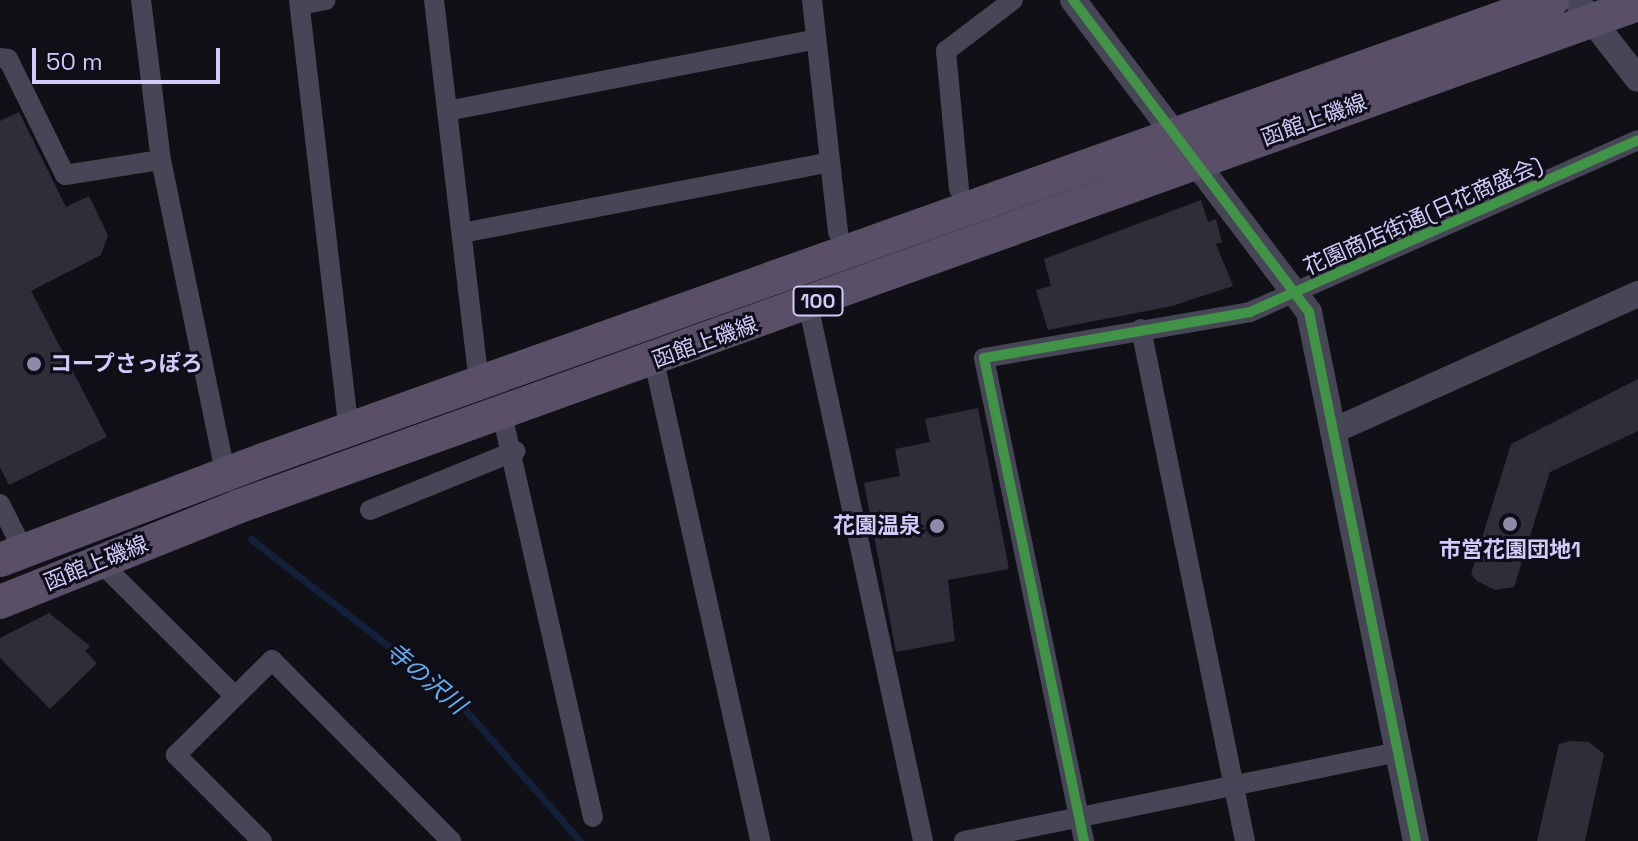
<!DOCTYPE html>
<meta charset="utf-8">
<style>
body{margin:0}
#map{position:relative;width:1638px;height:841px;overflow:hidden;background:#111016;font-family:"Space Grotesk","Noto Sans JP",sans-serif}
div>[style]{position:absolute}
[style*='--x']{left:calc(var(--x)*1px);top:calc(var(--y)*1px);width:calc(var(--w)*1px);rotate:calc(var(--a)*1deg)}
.stream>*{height:7px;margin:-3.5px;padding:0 3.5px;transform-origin:3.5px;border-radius:3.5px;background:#122139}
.building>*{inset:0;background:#2f2d39}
.minor>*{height:20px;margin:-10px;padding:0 10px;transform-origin:10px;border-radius:10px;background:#474656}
.tertiary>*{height:26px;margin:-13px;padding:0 13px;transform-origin:13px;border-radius:13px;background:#474656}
.primary>*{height:34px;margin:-17px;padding:0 17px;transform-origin:17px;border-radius:17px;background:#595067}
.cycleway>*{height:10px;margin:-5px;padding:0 5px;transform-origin:5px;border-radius:5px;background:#419447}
.dots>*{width:22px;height:22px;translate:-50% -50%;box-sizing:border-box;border:4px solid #0f0d19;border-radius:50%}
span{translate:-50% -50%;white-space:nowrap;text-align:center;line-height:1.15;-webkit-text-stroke:6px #0f0d19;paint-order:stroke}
.shield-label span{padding:2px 6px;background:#0f0d19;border:2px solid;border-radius:6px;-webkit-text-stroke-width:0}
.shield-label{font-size:20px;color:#d1cbf9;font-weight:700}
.street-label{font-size:22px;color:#d1cbf9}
.poi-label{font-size:22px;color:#d1cbf9;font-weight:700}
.left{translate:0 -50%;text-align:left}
.right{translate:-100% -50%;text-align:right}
.water-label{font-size:24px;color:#66acec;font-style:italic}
.scale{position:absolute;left:32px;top:48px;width:188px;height:36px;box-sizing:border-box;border:4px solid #d1cbf9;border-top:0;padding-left:10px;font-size:24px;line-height:28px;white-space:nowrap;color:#d1cbf9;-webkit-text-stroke:6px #0f0d19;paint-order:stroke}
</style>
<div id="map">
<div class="stream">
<div style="--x:251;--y:539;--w:259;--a:37.9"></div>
<div style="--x:455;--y:698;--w:190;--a:48.8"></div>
</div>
<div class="building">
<div style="clip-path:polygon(19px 112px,66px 207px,89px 196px,108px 235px,101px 255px,31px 291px,107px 437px,9px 485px,0 467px,0 121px)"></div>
<div style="clip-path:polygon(1201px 200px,1208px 222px,1216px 219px,1222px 242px,1216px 244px,1233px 286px,1172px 306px,1048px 330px,1036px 290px,1051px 286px,1044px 259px)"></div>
<div style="clip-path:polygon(1638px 379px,1638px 431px,1550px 472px,1514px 587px,1495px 590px,1477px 581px,1471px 574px,1511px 444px)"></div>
<div style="clip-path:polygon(978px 408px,1009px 569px,948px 580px,955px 641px,896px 652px,864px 483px,900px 476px,895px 449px,930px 442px,925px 419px)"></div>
<div style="clip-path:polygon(49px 613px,90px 646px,85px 651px,97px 663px,50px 709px,0 658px,0 638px)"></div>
<div style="clip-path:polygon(1570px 741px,1589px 742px,1604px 754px,1585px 841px,1537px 841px,1559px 744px)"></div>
</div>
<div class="minor">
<div style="--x:141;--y:0;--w:161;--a:82.9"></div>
<div style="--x:161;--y:160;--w:328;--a:78.4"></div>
<div style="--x:299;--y:0;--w:434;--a:83.4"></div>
<div style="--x:434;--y:0;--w:387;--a:83.3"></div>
<div style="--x:812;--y:0;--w:234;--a:83.6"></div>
<div style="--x:300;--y:5;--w:26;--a:-11"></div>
<div style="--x:0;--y:58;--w:8;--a:7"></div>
<div style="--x:8;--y:59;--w:129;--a:63.8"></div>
<div style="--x:65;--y:175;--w:97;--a:-8.9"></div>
<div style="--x:447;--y:111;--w:376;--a:-11"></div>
<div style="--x:959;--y:189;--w:139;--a:-95.4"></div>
<div style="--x:946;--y:51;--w:84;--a:-37.3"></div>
<div style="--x:462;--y:233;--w:374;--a:-10.9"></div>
<div style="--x:808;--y:304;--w:549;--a:77.91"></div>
<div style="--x:1141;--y:329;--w:522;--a:78.52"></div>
<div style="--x:654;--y:361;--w:492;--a:77.5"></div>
<div style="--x:502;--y:414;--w:413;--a:77.3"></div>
<div style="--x:0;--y:504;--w:51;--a:63.4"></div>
<div style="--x:370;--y:510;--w:157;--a:-22.1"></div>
<div style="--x:99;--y:561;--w:192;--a:44.8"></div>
<div style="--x:262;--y:841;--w:122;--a:-135"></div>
<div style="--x:176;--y:755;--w:135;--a:-44.7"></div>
<div style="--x:272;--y:660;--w:255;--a:45.3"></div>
<div style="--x:964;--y:841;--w:443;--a:-11.6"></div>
<div style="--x:1084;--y:841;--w:493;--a:-101.7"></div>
<div style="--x:984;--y:358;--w:270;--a:-9.8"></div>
<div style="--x:1250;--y:312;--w:424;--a:-23.9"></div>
</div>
<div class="tertiary">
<div style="--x:1073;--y:0;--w:391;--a:52.9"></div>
<div style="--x:1309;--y:312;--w:540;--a:78.57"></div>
<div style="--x:1576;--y:0;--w:100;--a:51.9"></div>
<div style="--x:1333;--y:431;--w:334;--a:-24.2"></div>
</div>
<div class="primary">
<div style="--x:0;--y:560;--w:281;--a:-20.8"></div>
<div style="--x:263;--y:460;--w:1369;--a:-19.64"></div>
<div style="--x:0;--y:602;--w:255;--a:-21.8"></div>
<div style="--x:237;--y:507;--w:1489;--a:-19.75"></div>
</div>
<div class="cycleway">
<div style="--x:1073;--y:0;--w:391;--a:52.9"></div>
<div style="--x:1309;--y:312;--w:540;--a:78.57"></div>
<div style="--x:1084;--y:841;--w:493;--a:-101.7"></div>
<div style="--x:984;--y:358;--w:270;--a:-9.8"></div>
<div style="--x:1250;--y:312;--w:424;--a:-23.9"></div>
</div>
<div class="dots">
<div style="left:34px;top:364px;background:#8e8aaa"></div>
<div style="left:1510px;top:524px;background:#8e8aaa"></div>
<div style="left:937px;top:526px;background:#8e8aaa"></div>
</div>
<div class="shield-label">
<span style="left:818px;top:301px">100</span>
</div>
<div class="street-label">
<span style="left:1314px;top:120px;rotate:-20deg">函館上磯線</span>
<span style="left:1423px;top:216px;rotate:-24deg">花園商店街通(日花商盛会)</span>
<span style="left:705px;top:342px;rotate:-20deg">函館上磯線</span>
<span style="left:96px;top:563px;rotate:-22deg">函館上磯線</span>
</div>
<div class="poi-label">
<span class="left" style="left:50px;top:364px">コープさっぽろ</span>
<span class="right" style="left:921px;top:526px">花園温泉</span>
<span style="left:1510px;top:550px">市営花園団地1</span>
</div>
<div class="water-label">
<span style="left:426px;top:678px;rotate:40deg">寺の沢川</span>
</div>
<div class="scale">50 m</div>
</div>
